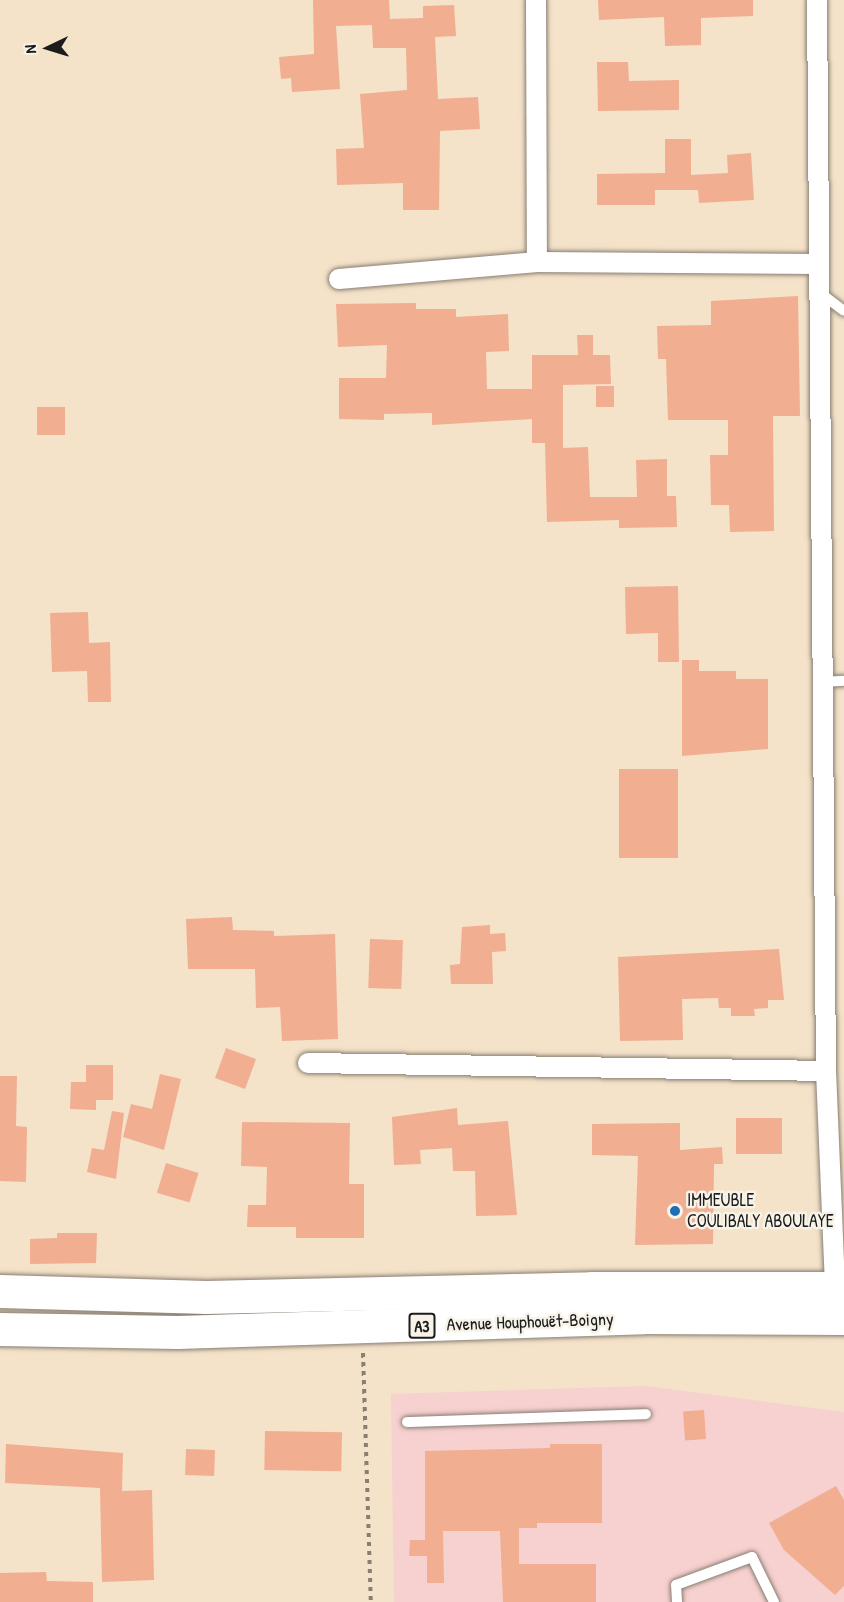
<!DOCTYPE html>
<meta charset="utf-8">
<style>
body{margin:0}
#map{position:relative;width:844px;height:1602px;overflow:hidden;background:#f4e2c9;font-family:"Patrick Hand",sans-serif}
div>[style]{position:absolute}
[style*='--x']{left:calc(var(--x)*1px);top:calc(var(--y)*1px);width:calc(var(--w)*1px);rotate:calc(var(--a)*1deg)}
.built>*{inset:0;background:#f7d0d0}
.building>*{inset:0;background:#f1ae91;transform-origin:0 0}
.path>*{height:4px;margin-top:-2px;transform-origin:0;background:repeating-linear-gradient(90deg,#887f72 0 4.5px,transparent 0 9px)}
.roads{filter:drop-shadow(0 0 2px #887f72) drop-shadow(0 0 2px #887f72)}
.lane>*{height:10px;margin:-5px;padding:0 5px;transform-origin:5px;border-radius:5px;background:#fff}
.street>*{height:20px;margin:-10px;padding:0 10px;transform-origin:10px;border-radius:10px;background:#fff}
.highway>*{height:33px;margin:-16.5px;padding:0 16.5px;transform-origin:16.5px;border-radius:16.5px;background:#fff}
.dots>*{width:16px;height:16px;translate:-50% -50%;box-sizing:border-box;border:3px solid #f7f3e8;border-radius:50%}
span{translate:-50% -50%;white-space:nowrap;text-align:center;line-height:1.15;-webkit-text-stroke:5px #f7f3e8;paint-order:stroke}
.shield-label span{padding:2px 4px;background:#f7f3e8;border:2px solid;border-radius:4px;-webkit-text-stroke-width:0}
.shield-label{font-size:16px;color:#1c1c1c;font-weight:700}
.poi-label{font-size:18px;color:#1c1c1c}
.left{translate:0 -50%;text-align:left}
.street-label{font-size:18px;color:#1c1c1c}
.north{position:absolute;left:18px;top:18px;width:60px;height:60px;-webkit-text-stroke:4px #f7f3e8;paint-order:stroke;rotate:266deg;font-size:16px;font-weight:700;line-height:24px;text-align:center;color:#1c1c1c}
.north::after{content:'';display:block;margin:auto;width:21px;height:27px;background:#1c1c1c;clip-path:polygon(50% 0,100% 100%,50% 72%,0 100%)}
</style>
<div id="map">
<div class="built">
<div style="clip-path:polygon(646px 1386px,844px 1412px,844px 1602px,394px 1602px,391px 1394px)"></div>
</div>
<div class="building">
<div style="clip-path:polygon(313px 0,389px 0,390px 19px,423px 18px,423px 6px,454px 5px,456px 36px,435px 37px,438px 99px,478px 97px,480px 129px,440px 131px,439px 210px,403px 210px,403px 183px,337px 185px,336px 149px,364px 148px,360px 94px,407px 90px,406px 48px,373px 48px,372px 25px,336px 26px,340px 89px,292px 92px,291px 78px,281px 79px,279px 57px,314px 54px)"></div>
<div style="clip-path:polygon(598px 0,753px 0,753px 16px,701px 18px,701px 45px,665px 46px,664px 17px,599px 20px)"></div>
<div style="clip-path:polygon(597px 62px,628px 62px,629px 81px,679px 80px,679px 110px,598px 111px)"></div>
<div style="clip-path:polygon(665px 139px,691px 139px,691px 175px,728px 173px,727px 155px,751px 153px,754px 200px,699px 203px,698px 190px,655px 190px,655px 205px,597px 205px,597px 174px,665px 173px)"></div>
<div style="clip-path:polygon(798px 296px,800px 416px,773px 416px,774px 531px,730px 532px,729px 505px,711px 505px,710px 455px,728px 455px,728px 420px,668px 420px,666px 359px,658px 359px,657px 326px,711px 325px,711px 301px)"></div>
<div style="clip-path:polygon(416px 303px,416px 309px,456px 309px,456px 317px,508px 314px,509px 351px,486px 352px,487px 389px,532px 389px,532px 355px,578px 355px,577px 335px,593px 335px,593px 355px,610px 355px,611px 384px,563px 385px,563px 448px,588px 447px,590px 497px,637px 497px,636px 460px,667px 459px,667px 496px,676px 496px,677px 527px,619px 528px,619px 520px,547px 522px,545px 443px,532px 443px,532px 419px,432px 425px,432px 413px,384px 414px,384px 420px,339px 419px,339px 378px,386px 378px,387px 345px,338px 347px,336px 304px)"></div>
<div style="left:596px;top:386px;width:18px;height:21px"></div>
<div style="left:65px;top:407px;width:28px;height:28px;rotate:90deg"></div>
<div style="clip-path:polygon(678px 586px,679px 662px,658px 662px,658px 633px,626px 634px,625px 587px)"></div>
<div style="clip-path:polygon(88px 612px,89px 643px,110px 642px,111px 702px,88px 702px,87px 671px,52px 672px,50px 613px)"></div>
<div style="clip-path:polygon(682px 660px,699px 660px,699px 671px,736px 671px,736px 679px,768px 679px,768px 749px,682px 756px)"></div>
<div style="left:619px;top:769px;width:59px;height:89px"></div>
<div style="clip-path:polygon(232px 917px,233px 930px,274px 931px,274px 936px,335px 934px,338px 1039px,282px 1041px,280px 1007px,256px 1008px,255px 969px,188px 969px,186px 919px)"></div>
<div style="clip-path:polygon(490px 925px,490px 934px,505px 933px,506px 951px,492px 952px,493px 984px,451px 984px,450px 965px,460px 964px,462px 927px)"></div>
<div style="left:370px;top:939px;width:33px;height:49px;rotate:2deg"></div>
<div style="clip-path:polygon(779px 949px,784px 1000px,768px 1000px,768px 1008px,754px 1009px,755px 1016px,731px 1016px,731px 1008px,719px 1008px,718px 998px,682px 999px,683px 1040px,620px 1041px,618px 957px)"></div>
<div style="left:226px;top:1048px;width:32px;height:32px;rotate:20deg"></div>
<div style="clip-path:polygon(86px 1065px,113px 1065px,113px 1100px,96px 1100px,96px 1110px,70px 1109px,71px 1082px,86px 1082px)"></div>
<div style="clip-path:polygon(160px 1074px,181px 1079px,164px 1150px,123px 1137px,131px 1104px,152px 1109px)"></div>
<div style="clip-path:polygon(0 1076px,17px 1076px,16px 1126px,27px 1127px,26px 1182px,0 1181px)"></div>
<div style="clip-path:polygon(457px 1108px,458px 1125px,508px 1121px,517px 1215px,476px 1216px,475px 1171px,453px 1171px,452px 1148px,420px 1150px,421px 1164px,394px 1165px,392px 1117px)"></div>
<div style="clip-path:polygon(112px 1111px,124px 1113px,116px 1179px,87px 1172px,92px 1148px,104px 1150px)"></div>
<div style="left:782px;top:1118px;width:36px;height:46px;rotate:90deg"></div>
<div style="clip-path:polygon(242px 1122px,350px 1123px,349px 1184px,364px 1184px,364px 1238px,296px 1238px,296px 1227px,247px 1227px,248px 1205px,266px 1205px,267px 1167px,241px 1166px)"></div>
<div style="clip-path:polygon(680px 1123px,680px 1150px,722px 1147px,723px 1164px,714px 1164px,713px 1244px,635px 1245px,638px 1156px,592px 1155px,592px 1124px)"></div>
<div style="left:166px;top:1163px;width:34px;height:31px;rotate:17deg"></div>
<div style="clip-path:polygon(57px 1233px,97px 1233px,96px 1263px,30px 1264px,30px 1239px,57px 1238px)"></div>
<div style="left:704px;top:1410px;width:29px;height:21px;rotate:86deg"></div>
<div style="left:265px;top:1431px;width:77px;height:39px;rotate:1deg"></div>
<div style="clip-path:polygon(6px 1444px,123px 1453px,122px 1491px,152px 1490px,154px 1580px,102px 1582px,100px 1488px,5px 1483px)"></div>
<div style="clip-path:polygon(550px 1444px,602px 1444px,602px 1523px,537px 1523px,537px 1528px,519px 1528px,519px 1564px,596px 1564px,596px 1602px,503px 1602px,500px 1531px,443px 1531px,444px 1583px,427px 1583px,427px 1556px,409px 1556px,410px 1540px,425px 1540px,425px 1451px,550px 1448px)"></div>
<div style="left:186px;top:1449px;width:29px;height:26px;rotate:2deg"></div>
<div style="clip-path:polygon(836px 1486px,844px 1500px,844px 1586px,835px 1595px,784px 1550px,769px 1523px)"></div>
<div style="clip-path:polygon(46px 1572px,47px 1581px,93px 1582px,93px 1602px,0 1602px,0 1573px)"></div>
</div>
<div class="path">
<div style="--x:363;--y:1353;--w:249;--a:88.2"></div>
</div>
<div class="roads">
<div class="lane">
<div style="--x:819;--y:292;--w:31;--a:37"></div>
<div style="--x:822;--y:682;--w:22;--a:-3"></div>
<div style="--x:407;--y:1422;--w:239;--a:-1.9"></div>
<div style="--x:677;--y:1602;--w:17;--a:-93"></div>
<div style="--x:676;--y:1585;--w:81;--a:-20.2"></div>
<div style="--x:752;--y:1557;--w:50;--a:63.9"></div>
</div>
<div class="street">
<div style="--x:536;--y:0;--w:262;--a:89.8"></div>
<div style="--x:817;--y:0;--w:1071;--a:89.52"></div>
<div style="--x:826;--y:1071;--w:217;--a:87.6"></div>
<div style="--x:339;--y:279;--w:199;--a:-4.9"></div>
<div style="--x:537;--y:262;--w:282;--a:0.4"></div>
<div style="--x:308;--y:1063;--w:518;--a:0.88"></div>
</div>
<div class="highway">
<div style="--x:0;--y:1291;--w:206;--a:1.7"></div>
<div style="--x:206;--y:1297;--w:386;--a:-1.3"></div>
<div style="--x:592;--y:1288;--w:252;--a:0"></div>
<div style="--x:0;--y:1329;--w:177;--a:1"></div>
<div style="--x:177;--y:1332;--w:467;--a:-1.8"></div>
<div style="--x:644;--y:1317;--w:200;--a:0.3"></div>
</div>
</div>
<div class="dots">
<div style="left:675px;top:1211px;background:#1f6fb2"></div>
</div>
<div class="shield-label">
<span style="left:422px;top:1326px">A3</span>
</div>
<div class="poi-label">
<span class="left" style="left:687px;top:1211px">IMMEUBLE<br>COULIBALY ABOULAYE</span>
</div>
<div class="street-label">
<span style="left:530px;top:1322px;rotate:-2deg">Avenue Houphouët-Boigny</span>
</div>
<div class="north">N</div>
</div>
